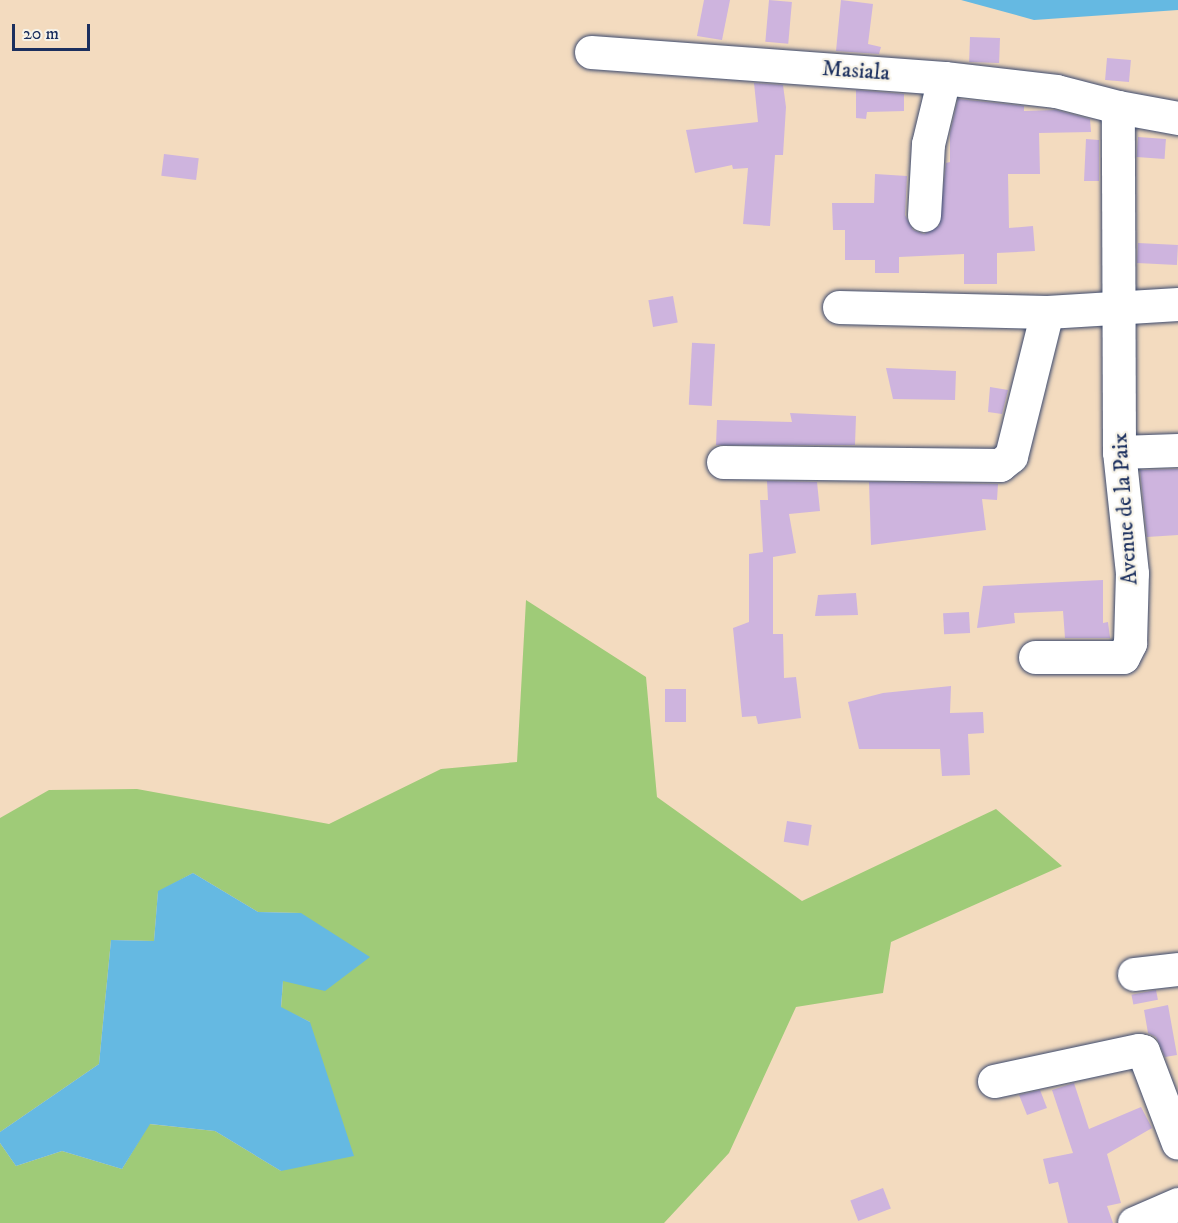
<!DOCTYPE html>
<style>
body{margin:0}
#map{position:relative;width:1178px;height:1223px;overflow:hidden;background:#f3dbbf;font-family:"IM FELL DW Pica",serif}
div>[style]{position:absolute}
[style*='--x']{left:calc(var(--x)*1px);top:calc(var(--y)*1px);width:calc(var(--w)*1px);rotate:calc(var(--a)*1deg)}
.green>*{inset:0;background:#9fcb78}
.water>*{inset:0;background:#65b9e2}
.building>*{inset:0;background:#ceb4de;transform-origin:0 0}
.roads{filter:drop-shadow(0 0 2px #3b496d) drop-shadow(0 0 2px #3b496d)}
.minor>*{height:33px;margin:-16.5px;padding:0 16.5px;transform-origin:16.5px;border-radius:16.5px;background:#fff}
span{translate:-50% -50%;white-space:nowrap;text-align:center;line-height:1.15;-webkit-text-stroke:4.5px #f7f3e8;paint-order:stroke}
.street-label{font-size:22px;color:#1b2f5e}
.scale{position:absolute;left:12px;top:24px;width:78px;height:27px;box-sizing:border-box;border:3px solid #1b2f5e;border-top:0;padding-left:8px;font-size:18px;line-height:21px;white-space:nowrap;color:#1b2f5e;-webkit-text-stroke:4px #f7f3e8;paint-order:stroke}
</style>
<div id="map">
<div class="green">
<div style="clip-path:polygon(526px 600px,646px 677px,657px 797px,802px 901px,996px 809px,1062px 866px,891px 942px,883px 993px,796px 1007px,729px 1153px,664px 1223px,0 1223px,0 1143px,16px 1166px,62px 1151px,122px 1169px,149px 1124px,215px 1131px,281px 1171px,310px 1022px,281px 1008px,283px 981px,301px 913px,258px 912px,193px 873px,158px 892px,154px 941px,111px 940px,99px 1064px,0 1132px,0 818px,49px 790px,137px 789px,329px 824px,441px 769px,517px 762px)"></div>
</div>
<div class="water">
<div style="clip-path:polygon(961px 0,1178px 0,1178px 10px,1034px 20px)"></div>
<div style="clip-path:polygon(193px 873px,258px 912px,301px 913px,370px 957px,325px 991px,283px 981px,281px 1007px,310px 1022px,354px 1156px,281px 1171px,215px 1131px,150px 1124px,122px 1169px,62px 1151px,16px 1166px,0 1143px,0 1132px,99px 1064px,111px 940px,154px 941px,158px 891px)"></div>
</div>
<div class="building">
<div style="clip-path:polygon(704px 0,730px 0,722px 40px,697px 36px)"></div>
<div style="left:769px;top:0;width:23px;height:42px;rotate:5deg"></div>
<div style="clip-path:polygon(841px 0,873px 4px,868px 44px,881px 47px,879px 54px,836px 51px)"></div>
<div style="left:970px;top:37px;width:30px;height:25px;rotate:2deg"></div>
<div style="left:1107px;top:58px;width:24px;height:22px;rotate:5deg"></div>
<div style="clip-path:polygon(754px 83px,783px 85px,786px 107px,783px 155px,775px 155px,770px 226px,743px 224px,748px 168px,733px 169px,732px 165px,695px 173px,686px 130px,758px 122px)"></div>
<div style="clip-path:polygon(856px 90px,904px 94px,904px 111px,867px 112px,866px 119px,856px 118px)"></div>
<div style="clip-path:polygon(958px 99px,1024px 106px,1024px 111px,1056px 110px,1090px 119px,1091px 132px,1039px 133px,1040px 174px,1008px 174px,1009px 228px,1033px 226px,1035px 251px,997px 253px,997px 284px,964px 284px,964px 254px,899px 257px,899px 273px,875px 273px,875px 260px,845px 260px,845px 230px,833px 230px,832px 203px,874px 203px,875px 174px,907px 176px,905px 215px,913px 230px,924px 234px,939px 226px,946px 163px,950px 162px,950px 133px)"></div>
<div style="left:1138px;top:137px;width:28px;height:20px;rotate:4deg"></div>
<div style="clip-path:polygon(1086px 139px,1099px 140px,1099px 181px,1084px 181px)"></div>
<div style="left:164px;top:154px;width:35px;height:22px;rotate:7deg"></div>
<div style="left:1138px;top:243px;width:40px;height:20px;rotate:3deg"></div>
<div style="left:673px;top:296px;width:27px;height:25px;rotate:80deg"></div>
<div style="left:715px;top:344px;width:62px;height:23px;rotate:93deg"></div>
<div style="clip-path:polygon(886px 368px,956px 371px,955px 400px,893px 399px)"></div>
<div style="clip-path:polygon(990px 387px,1008px 390px,1002px 414px,988px 412px)"></div>
<div style="clip-path:polygon(790px 413px,856px 416px,855px 445px,716px 445px,717px 420px,792px 422px)"></div>
<div style="clip-path:polygon(1178px 469px,1178px 535px,1147px 537px,1140px 470px)"></div>
<div style="clip-path:polygon(767px 481px,817px 482px,820px 511px,789px 514px,796px 553px,773px 557px,773px 634px,783px 634px,784px 678px,796px 677px,801px 718px,758px 724px,756px 716px,742px 717px,733px 628px,749px 622px,749px 554px,763px 552px,760px 500px,768px 500px)"></div>
<div style="clip-path:polygon(869px 482px,998px 484px,997px 500px,982px 499px,986px 530px,871px 545px)"></div>
<div style="clip-path:polygon(1103px 580px,1103px 623px,1108px 622px,1110px 638px,1065px 638px,1063px 611px,1014px 613px,1015px 623px,977px 628px,983px 586px)"></div>
<div style="clip-path:polygon(856px 593px,858px 615px,815px 616px,818px 595px)"></div>
<div style="left:969px;top:612px;width:21px;height:26px;rotate:87deg"></div>
<div style="clip-path:polygon(951px 686px,950px 713px,983px 712px,984px 733px,968px 734px,970px 775px,942px 776px,940px 749px,859px 749px,848px 702px,883px 693px)"></div>
<div style="left:665px;top:689px;width:21px;height:33px"></div>
<div style="left:787px;top:821px;width:25px;height:21px;rotate:9deg"></div>
<div style="left:1156px;top:990px;width:10px;height:25px;rotate:79deg"></div>
<div style="clip-path:polygon(1168px 1005px,1177px 1055px,1165px 1057px,1156px 1037px,1148px 1033px,1144px 1010px)"></div>
<div style="clip-path:polygon(1074px 1083px,1089px 1129px,1141px 1107px,1152px 1128px,1107px 1154px,1121px 1203px,1107px 1206px,1113px 1223px,1068px 1223px,1058px 1182px,1049px 1184px,1043px 1159px,1073px 1153px,1052px 1090px)"></div>
<div style="clip-path:polygon(1040px 1090px,1047px 1108px,1027px 1115px,1019px 1095px)"></div>
<div style="left:883px;top:1188px;width:22px;height:35px;rotate:69deg"></div>
</div>
<div class="roads">
<div class="minor">
<div style="--x:591;--y:52;--w:354;--a:4.2"></div>
<div style="--x:944;--y:78;--w:113;--a:6.6"></div>
<div style="--x:1056;--y:91;--w:64;--a:14.5"></div>
<div style="--x:1118;--y:107;--w:61;--a:10.4"></div>
<div style="--x:924;--y:215;--w:71;--a:-86.8"></div>
<div style="--x:928;--y:144;--w:68;--a:-76.4"></div>
<div style="--x:839;--y:307;--w:208;--a:1.4"></div>
<div style="--x:1047;--y:312;--w:131;--a:-3.5"></div>
<div style="--x:1119;--y:452;--w:59;--a:-1.9"></div>
<div style="--x:723;--y:462;--w:277;--a:0.6"></div>
<div style="--x:1000;--y:465;--w:14;--a:-39"></div>
<div style="--x:1011;--y:456;--w:148;--a:-76"></div>
<div style="--x:1035;--y:657;--w:88;--a:0"></div>
<div style="--x:1123;--y:657;--w:16;--a:-63"></div>
<div style="--x:1130;--y:643;--w:70;--a:-88.4"></div>
<div style="--x:1132;--y:573;--w:122;--a:-96.1"></div>
<div style="--x:1119;--y:452;--w:345;--a:-90.2"></div>
<div style="--x:1134;--y:974;--w:44;--a:-6.5"></div>
<div style="--x:994;--y:1081;--w:148;--a:-12.1"></div>
<div style="--x:1139;--y:1050;--w:4;--a:14"></div>
<div style="--x:1143;--y:1051;--w:98;--a:69.2"></div>
<div style="--x:1134;--y:1223;--w:48;--a:-23.4"></div>
</div>
</div>
<div class="street-label">
<span style="left:856px;top:71px;rotate:4deg">Masiala</span>
<span style="left:1125px;top:509px;rotate:-94deg">Avenue de la Paix</span>
</div>
<div class="scale">20 m</div>
</div>
